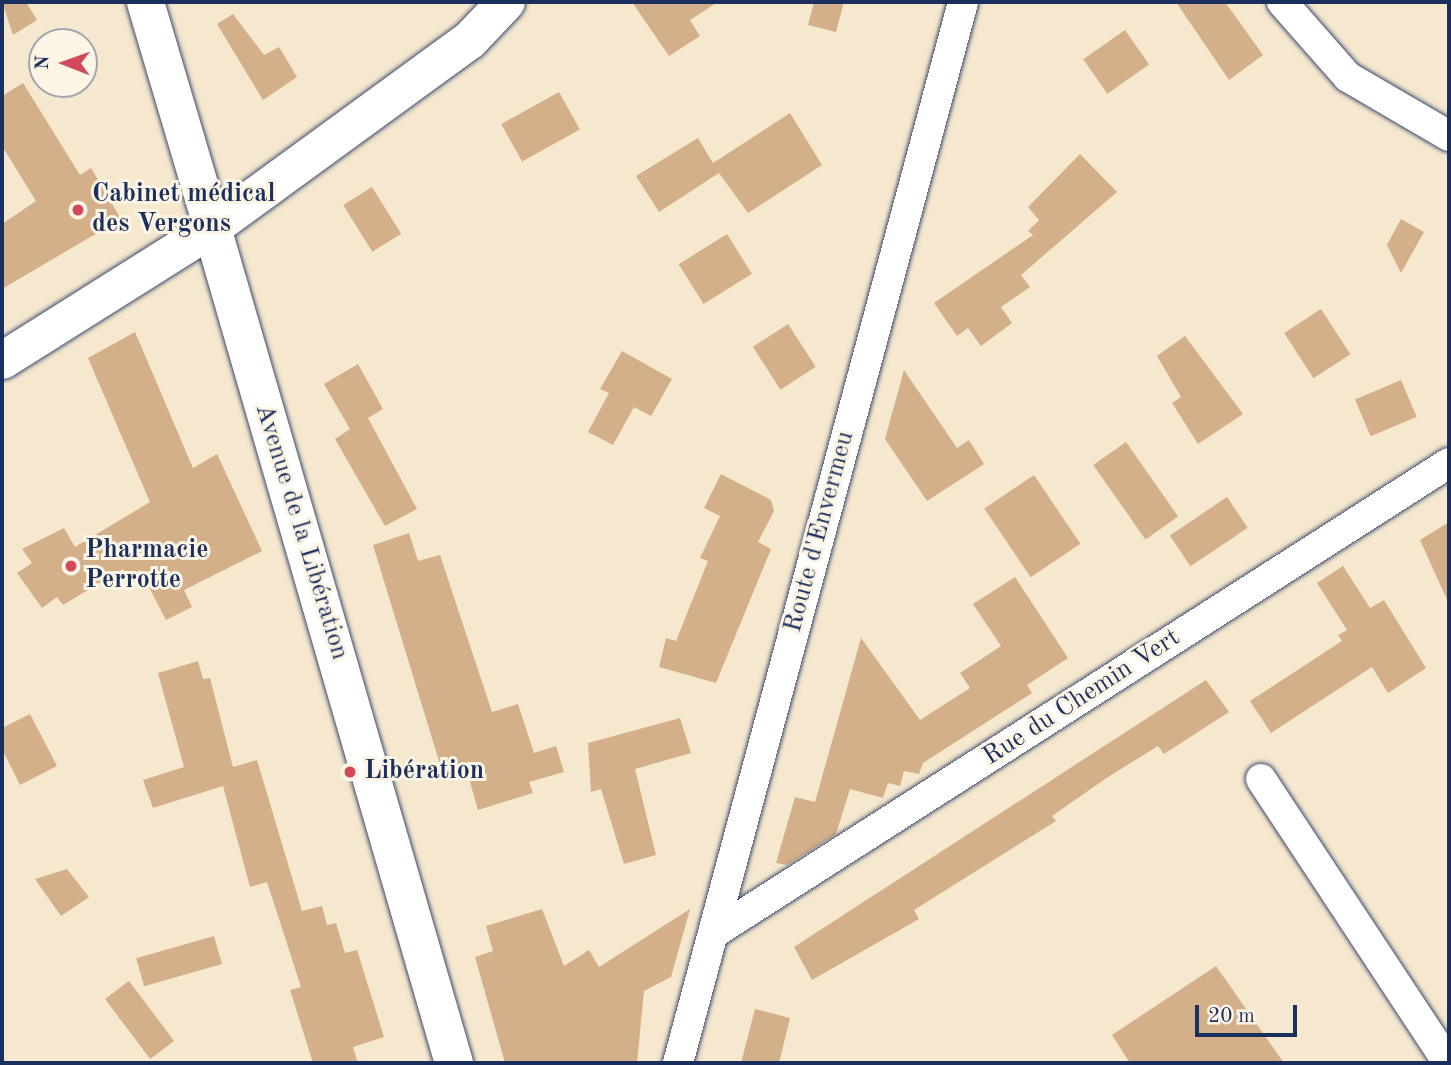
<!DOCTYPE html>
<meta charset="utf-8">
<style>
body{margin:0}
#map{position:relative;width:1451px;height:1065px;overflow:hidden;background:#f6e8ce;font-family:"Old Standard TT",serif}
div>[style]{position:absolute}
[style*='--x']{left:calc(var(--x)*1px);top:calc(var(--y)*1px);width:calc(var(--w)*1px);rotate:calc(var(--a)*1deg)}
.building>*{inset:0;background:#d3b08a;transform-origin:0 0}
.roads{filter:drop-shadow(0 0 2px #3c4b6f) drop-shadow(0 0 2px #3c4b6f)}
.minor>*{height:30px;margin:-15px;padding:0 15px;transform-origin:15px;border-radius:15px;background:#fff}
.tertiary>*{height:37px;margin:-18.5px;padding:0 18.5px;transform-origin:18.5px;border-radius:18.5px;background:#fff}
.secondary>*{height:38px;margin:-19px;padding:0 19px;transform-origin:19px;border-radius:19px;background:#fff}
.dots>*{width:19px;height:19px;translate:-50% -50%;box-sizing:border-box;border:4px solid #fcf5e5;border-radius:50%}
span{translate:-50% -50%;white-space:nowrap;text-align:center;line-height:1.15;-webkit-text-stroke:6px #fcf5e5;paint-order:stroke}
.poi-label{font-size:26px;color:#1b2f5e;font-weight:700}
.left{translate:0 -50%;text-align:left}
.street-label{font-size:26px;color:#1b2f5e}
.frame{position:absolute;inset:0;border:4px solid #1b2f5e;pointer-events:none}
.north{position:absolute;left:28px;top:28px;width:70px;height:70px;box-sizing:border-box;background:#fcf5e5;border:2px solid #a2a6af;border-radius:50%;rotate:271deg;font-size:19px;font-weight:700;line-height:28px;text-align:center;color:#1b2f5e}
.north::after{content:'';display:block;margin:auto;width:24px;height:32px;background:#d1495b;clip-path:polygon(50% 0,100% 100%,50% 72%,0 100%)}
.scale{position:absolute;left:1195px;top:1005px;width:102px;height:32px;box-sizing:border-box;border:4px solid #1b2f5e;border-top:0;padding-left:9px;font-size:21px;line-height:24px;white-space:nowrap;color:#1b2f5e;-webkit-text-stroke:5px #fcf5e5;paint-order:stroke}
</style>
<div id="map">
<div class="building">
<div style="clip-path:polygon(2px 2px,26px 2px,37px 20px,13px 35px)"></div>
<div style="clip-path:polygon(632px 2px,718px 2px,690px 20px,700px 36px,669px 56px)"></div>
<div style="clip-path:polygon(814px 2px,844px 2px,836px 32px,808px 25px)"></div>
<div style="clip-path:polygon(1176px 2px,1225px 2px,1263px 55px,1229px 80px)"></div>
<div style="clip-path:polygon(233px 14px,264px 55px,279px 47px,297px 77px,263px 100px,217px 24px)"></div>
<div style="left:1125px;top:30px;width:42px;height:51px;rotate:55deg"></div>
<div style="clip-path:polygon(23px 83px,80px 175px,91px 168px,121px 219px,2px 289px,2px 224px,36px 201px,2px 146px,2px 96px)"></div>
<div style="left:559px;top:92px;width:43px;height:66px;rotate:61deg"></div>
<div style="clip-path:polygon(790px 113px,822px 165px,748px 213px,719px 173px,659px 212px,636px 176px,698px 138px,713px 163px)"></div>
<div style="clip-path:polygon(1080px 154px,1117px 192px,1021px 275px,1030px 287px,1001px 307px,1012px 323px,981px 346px,968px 328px,957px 336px,934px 303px,1033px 235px,1028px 231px,1039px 220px,1028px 207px)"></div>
<div style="left:372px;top:187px;width:55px;height:34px;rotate:58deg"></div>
<div style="clip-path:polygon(1401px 219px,1424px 232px,1401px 273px,1387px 245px)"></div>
<div style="left:727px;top:234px;width:47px;height:57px;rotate:58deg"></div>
<div style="left:1321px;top:309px;width:54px;height:44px;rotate:57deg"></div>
<div style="left:788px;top:324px;width:51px;height:42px;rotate:57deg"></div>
<div style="clip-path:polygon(135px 332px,193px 468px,217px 454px,262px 551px,184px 590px,192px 607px,166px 620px,140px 570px,128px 577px,123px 569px,63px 605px,57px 597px,42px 608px,17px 573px,32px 563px,22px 549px,64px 528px,75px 547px,150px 502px,88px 358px)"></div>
<div style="clip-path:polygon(1185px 336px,1243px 414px,1198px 444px,1172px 403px,1181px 397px,1157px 356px)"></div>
<div style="clip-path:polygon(622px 351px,672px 379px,651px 416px,634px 407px,613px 445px,588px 432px,609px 393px,600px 389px)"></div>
<div style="clip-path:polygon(358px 364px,383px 409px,368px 418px,417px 509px,385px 526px,335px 439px,350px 429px,324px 384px)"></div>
<div style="clip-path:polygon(904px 370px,957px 448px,969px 440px,984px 464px,927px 501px,885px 439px)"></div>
<div style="left:1401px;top:380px;width:40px;height:50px;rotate:67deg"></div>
<div style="left:1126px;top:442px;width:91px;height:40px;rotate:55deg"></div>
<div style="clip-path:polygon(721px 474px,771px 500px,774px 511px,758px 542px,771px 549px,716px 683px,659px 667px,666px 638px,676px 641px,708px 561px,700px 558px,720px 516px,704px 508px)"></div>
<div style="left:1034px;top:475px;width:83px;height:60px;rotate:56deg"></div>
<div style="left:1227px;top:497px;width:37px;height:69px;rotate:56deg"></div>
<div style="clip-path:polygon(1449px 522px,1449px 604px,1420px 540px)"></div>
<div style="clip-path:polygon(409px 533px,418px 561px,440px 555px,492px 712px,518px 704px,534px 753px,556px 746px,564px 772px,529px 782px,533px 793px,478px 810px,465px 764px,442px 771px,373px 545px)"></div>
<div style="clip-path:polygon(1343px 566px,1370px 608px,1384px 600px,1426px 668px,1388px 693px,1372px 667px,1271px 733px,1250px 701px,1342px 641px,1338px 635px,1347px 630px,1317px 583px)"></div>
<div style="clip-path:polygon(1015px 577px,1068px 658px,1027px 685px,1032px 693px,923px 763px,919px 774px,904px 771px,900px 786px,888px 783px,883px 798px,850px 789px,836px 834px,787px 865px,776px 863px,795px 797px,815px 802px,861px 638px,920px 720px,970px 688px,960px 673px,1001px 646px,973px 604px)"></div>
<div style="clip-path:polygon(198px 661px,203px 679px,210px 678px,233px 767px,257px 760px,302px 911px,322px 906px,327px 925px,336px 923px,345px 953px,357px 950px,384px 1037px,353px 1047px,358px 1063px,313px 1063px,290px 990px,301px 987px,267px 882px,250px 887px,223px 786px,153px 808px,143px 780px,184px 767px,158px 673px)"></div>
<div style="clip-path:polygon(1206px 680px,1229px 712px,1164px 754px,1158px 746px,1108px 777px,1052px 816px,1056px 821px,914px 910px,919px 919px,812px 980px,794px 947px)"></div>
<div style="clip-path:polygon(30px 714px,57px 766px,20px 785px,2px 749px,2px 728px)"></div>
<div style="clip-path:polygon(680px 718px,691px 753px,635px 769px,656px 855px,624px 864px,601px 789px,591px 792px,588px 743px)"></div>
<div style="clip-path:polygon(67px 869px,89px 897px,61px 916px,35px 879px)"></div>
<div style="clip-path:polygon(542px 909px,564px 966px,589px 950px,599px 967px,690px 909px,671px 977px,644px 991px,637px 1063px,505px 1063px,475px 957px,493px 951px,486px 926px)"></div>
<div style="left:214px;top:936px;width:29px;height:81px;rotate:74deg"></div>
<div style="clip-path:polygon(1216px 966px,1284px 1063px,1130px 1063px,1112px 1035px)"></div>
<div style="left:129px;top:981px;width:75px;height:30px;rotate:53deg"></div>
<div style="clip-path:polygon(755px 1009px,790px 1018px,779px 1063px,741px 1063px)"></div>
</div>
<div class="roads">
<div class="minor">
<div style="--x:1282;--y:2;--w:100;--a:48.7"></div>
<div style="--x:1348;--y:77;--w:117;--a:30.3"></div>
<div style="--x:1261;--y:779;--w:340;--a:56.6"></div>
<div style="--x:714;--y:933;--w:872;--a:-32.6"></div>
<div style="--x:678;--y:1063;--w:1099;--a:-74.96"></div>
</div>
<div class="tertiary">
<div style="--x:2;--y:360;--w:248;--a:-32.2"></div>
<div style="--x:212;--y:228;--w:236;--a:-106.5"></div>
</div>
<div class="secondary">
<div style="--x:454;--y:1063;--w:869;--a:-106.16"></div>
<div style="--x:212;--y:228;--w:319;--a:-36.1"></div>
<div style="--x:470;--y:40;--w:52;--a:-46.5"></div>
</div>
</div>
<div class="dots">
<div style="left:78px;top:210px;background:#d1495b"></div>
<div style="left:71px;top:566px;background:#d1495b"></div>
<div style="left:350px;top:772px;background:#d1495b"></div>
</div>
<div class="poi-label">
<span class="left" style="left:92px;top:210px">Cabinet médical<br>des Vergons</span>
<span class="left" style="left:85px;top:566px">Pharmacie<br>Perrotte</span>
<span class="left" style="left:364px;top:772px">Libération</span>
</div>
<div class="street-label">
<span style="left:301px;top:532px;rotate:73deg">Avenue de la Libération</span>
<span style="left:820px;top:532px;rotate:-75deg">Route d'Envermeu</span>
<span style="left:1082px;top:698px;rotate:-33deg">Rue du Chemin Vert</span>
</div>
<div class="frame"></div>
<div class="north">N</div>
<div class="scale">20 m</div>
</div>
